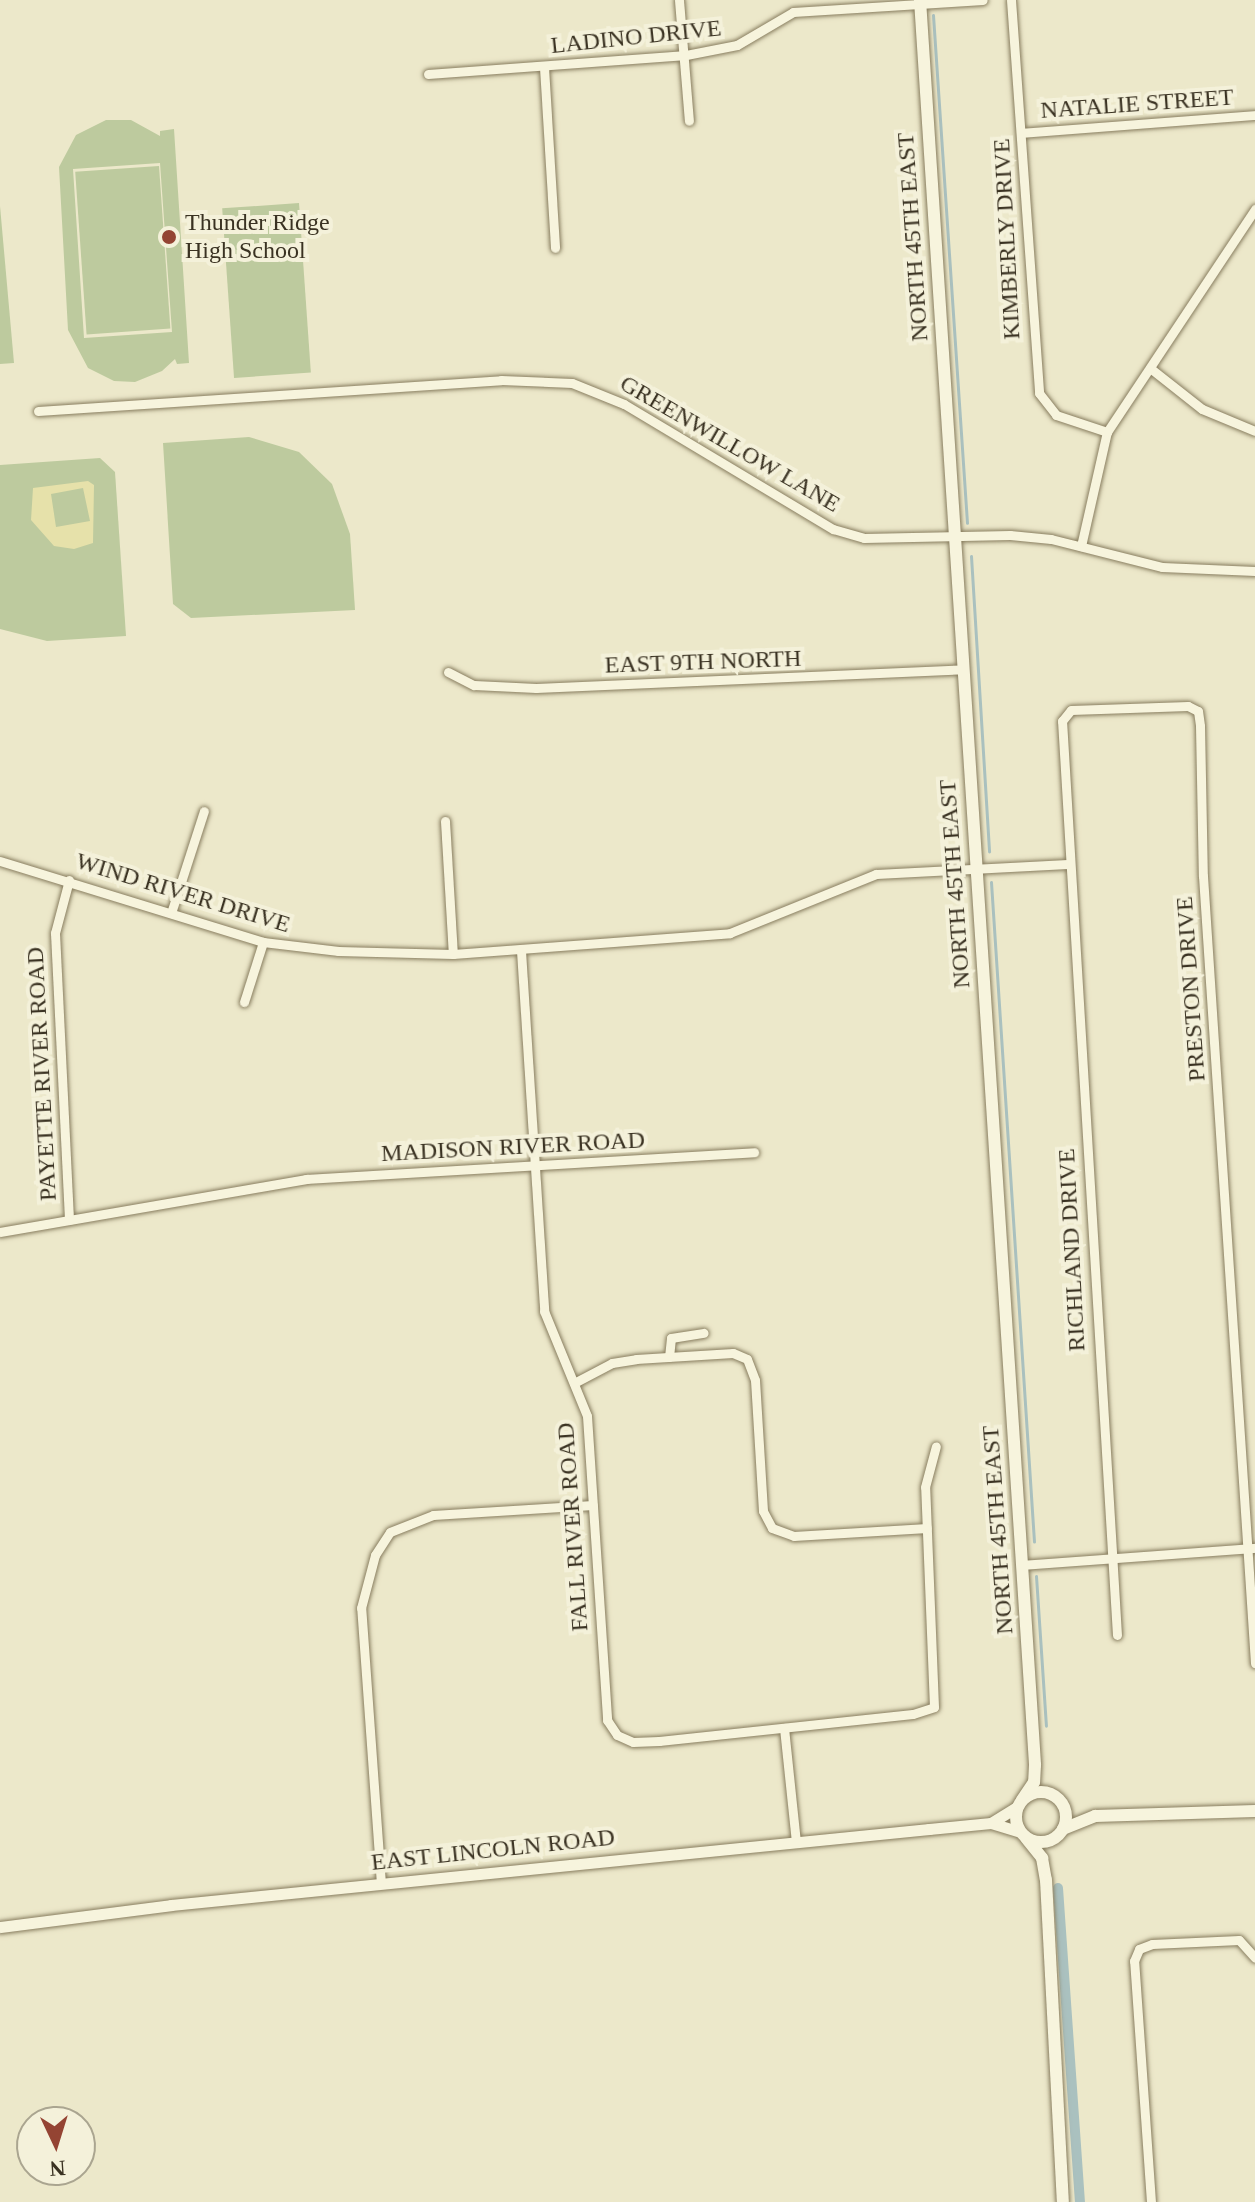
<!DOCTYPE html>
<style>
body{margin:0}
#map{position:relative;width:1255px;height:2202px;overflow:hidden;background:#ece8ca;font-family:Georgia,serif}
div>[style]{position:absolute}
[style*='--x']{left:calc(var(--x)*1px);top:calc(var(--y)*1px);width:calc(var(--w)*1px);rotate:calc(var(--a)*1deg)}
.green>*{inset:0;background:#bdca9e;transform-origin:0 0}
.sand>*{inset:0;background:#e6e1aa}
.stream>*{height:3px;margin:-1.5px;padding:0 1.5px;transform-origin:1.5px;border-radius:1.5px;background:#aac1bf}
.canal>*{height:10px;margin:-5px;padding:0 5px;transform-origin:5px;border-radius:5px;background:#aac1bf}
.roads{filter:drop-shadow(0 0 2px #887d5f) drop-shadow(0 0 2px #887d5f)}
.minor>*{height:9px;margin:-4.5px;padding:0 4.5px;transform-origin:4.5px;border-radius:4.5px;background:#f7f4dd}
.tertiary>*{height:11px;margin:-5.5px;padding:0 5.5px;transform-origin:5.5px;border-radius:5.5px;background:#f7f4dd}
.secondary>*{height:12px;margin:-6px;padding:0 6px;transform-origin:6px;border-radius:6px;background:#f7f4dd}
.secondary>.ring{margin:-6px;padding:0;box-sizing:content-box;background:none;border:12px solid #f7f4dd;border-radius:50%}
.dots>*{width:22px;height:22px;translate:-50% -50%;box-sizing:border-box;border:4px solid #f4f1da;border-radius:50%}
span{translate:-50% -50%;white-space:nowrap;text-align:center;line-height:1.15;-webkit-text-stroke:8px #f4f1da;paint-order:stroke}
.street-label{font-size:24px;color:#3a3222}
.poi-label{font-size:24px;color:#3a3222}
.left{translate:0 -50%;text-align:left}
.north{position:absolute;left:16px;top:2106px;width:80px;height:80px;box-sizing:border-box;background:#f4f1da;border:2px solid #aaa590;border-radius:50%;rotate:176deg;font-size:22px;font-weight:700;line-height:32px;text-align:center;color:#3a3222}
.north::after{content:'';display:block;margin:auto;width:28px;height:36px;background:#944433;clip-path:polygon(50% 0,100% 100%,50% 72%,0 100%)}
</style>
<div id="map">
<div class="green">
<div style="clip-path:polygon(evenodd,106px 120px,131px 120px,160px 136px,160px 131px,174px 129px,189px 363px,177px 364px,175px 359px,162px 371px,135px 382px,114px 381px,88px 368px,68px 330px,59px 167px,76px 135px,106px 120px,160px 163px,172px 332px,84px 338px,73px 169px,160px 163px)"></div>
<div style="left:159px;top:166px;width:163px;height:84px;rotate:86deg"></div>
<div style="left:299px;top:203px;width:170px;height:77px;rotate:86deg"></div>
<div style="clip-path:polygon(0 206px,14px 363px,0 364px)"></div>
<div style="clip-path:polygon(249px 437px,299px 452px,332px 484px,350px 534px,355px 610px,191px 618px,173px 604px,163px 443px)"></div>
<div style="clip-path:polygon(100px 458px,115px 472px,126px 636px,47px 641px,0 629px,0 465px)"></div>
</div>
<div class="sand">
<div style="clip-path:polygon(evenodd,88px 481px,94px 485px,93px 543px,74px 549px,54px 546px,31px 520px,33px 488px,88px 481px,83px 488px,90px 521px,56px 527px,51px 494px,83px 488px)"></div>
</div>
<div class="stream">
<div style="--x:933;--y:15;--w:509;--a:86.17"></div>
<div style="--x:971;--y:556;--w:296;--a:86.5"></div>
<div style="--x:991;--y:882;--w:661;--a:86.27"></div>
<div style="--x:1036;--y:1576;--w:150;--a:86.2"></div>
</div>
<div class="canal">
<div style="--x:1058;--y:1888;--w:315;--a:86"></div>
</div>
<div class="roads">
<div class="minor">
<div style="--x:679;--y:0;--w:121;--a:85.3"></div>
<div style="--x:1011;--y:0;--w:394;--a:85.9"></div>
<div style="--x:1039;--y:393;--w:28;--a:52"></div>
<div style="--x:1056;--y:415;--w:54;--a:18.4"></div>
<div style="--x:544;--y:67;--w:181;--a:86.5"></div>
<div style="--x:428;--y:74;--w:259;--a:-4.2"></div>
<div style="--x:686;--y:55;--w:52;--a:-11.1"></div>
<div style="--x:737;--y:45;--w:65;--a:-30.5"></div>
<div style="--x:793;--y:12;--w:190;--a:-3.6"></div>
<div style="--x:1021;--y:133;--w:235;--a:-4.4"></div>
<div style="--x:1150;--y:368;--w:66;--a:38.3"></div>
<div style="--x:1202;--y:409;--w:57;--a:22.5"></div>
<div style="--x:38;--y:411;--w:464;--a:-3.8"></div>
<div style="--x:501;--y:380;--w:71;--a:2.4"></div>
<div style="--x:572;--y:383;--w:56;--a:22"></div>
<div style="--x:624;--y:404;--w:244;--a:30.9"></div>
<div style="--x:833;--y:529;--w:32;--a:16"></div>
<div style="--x:864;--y:538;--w:146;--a:-1.2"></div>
<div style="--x:1010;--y:535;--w:41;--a:5.6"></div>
<div style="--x:1051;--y:539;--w:114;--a:14.2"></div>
<div style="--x:1162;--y:567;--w:93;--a:2.5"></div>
<div style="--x:1081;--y:546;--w:117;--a:-77.2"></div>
<div style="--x:1107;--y:432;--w:268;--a:-56.4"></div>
<div style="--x:448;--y:672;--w:29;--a:27"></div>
<div style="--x:474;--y:685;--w:62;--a:2.8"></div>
<div style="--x:536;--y:688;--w:427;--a:-2.5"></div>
<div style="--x:445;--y:821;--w:133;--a:86.6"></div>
<div style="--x:0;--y:861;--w:275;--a:17.1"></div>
<div style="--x:263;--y:942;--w:76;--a:6.8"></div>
<div style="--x:338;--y:951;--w:115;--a:1.5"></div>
<div style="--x:453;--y:954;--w:278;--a:-4.3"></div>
<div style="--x:730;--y:933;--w:157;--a:-22"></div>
<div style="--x:876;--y:874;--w:192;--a:-3"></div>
<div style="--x:69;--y:880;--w:55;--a:104.8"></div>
<div style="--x:55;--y:933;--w:287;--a:87.2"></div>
<div style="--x:171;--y:913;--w:107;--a:-72.1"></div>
<div style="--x:521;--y:951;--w:361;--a:86.3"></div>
<div style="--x:544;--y:1311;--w:113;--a:67.7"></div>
<div style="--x:587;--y:1416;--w:305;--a:86.2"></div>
<div style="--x:607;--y:1720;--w:18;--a:56"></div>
<div style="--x:617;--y:1735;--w:17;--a:24"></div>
<div style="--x:633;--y:1742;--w:26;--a:-2"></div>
<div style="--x:659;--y:1741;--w:255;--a:-6.1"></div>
<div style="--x:913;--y:1714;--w:22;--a:-18"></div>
<div style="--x:934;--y:1707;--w:220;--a:-92.3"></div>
<div style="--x:925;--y:1487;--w:42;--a:-75"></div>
<div style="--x:244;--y:1002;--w:63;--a:-72.4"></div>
<div style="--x:0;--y:1232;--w:311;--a:-9.8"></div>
<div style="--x:306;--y:1179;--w:449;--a:-3.4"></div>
<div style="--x:669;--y:1357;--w:19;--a:-84"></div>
<div style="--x:671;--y:1338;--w:33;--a:-9"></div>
<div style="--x:574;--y:1383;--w:43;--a:-27.8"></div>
<div style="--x:612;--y:1363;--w:24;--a:-9"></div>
<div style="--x:636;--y:1359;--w:97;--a:-3.5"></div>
<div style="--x:733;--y:1353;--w:15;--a:23"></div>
<div style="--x:747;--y:1359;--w:22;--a:69"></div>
<div style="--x:755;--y:1380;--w:131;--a:86.5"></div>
<div style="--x:763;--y:1511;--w:19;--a:62"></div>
<div style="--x:772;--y:1528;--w:23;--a:20"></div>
<div style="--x:794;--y:1536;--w:133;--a:-3.4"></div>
<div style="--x:1022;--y:1565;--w:234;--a:-4.2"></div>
<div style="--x:1117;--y:1635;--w:916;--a:-93.44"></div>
<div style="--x:1062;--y:721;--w:14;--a:-51"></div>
<div style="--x:1071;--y:710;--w:117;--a:-2"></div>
<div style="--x:1188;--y:706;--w:11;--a:27"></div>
<div style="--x:1198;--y:711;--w:15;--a:82"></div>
<div style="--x:1200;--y:726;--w:150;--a:88.9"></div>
<div style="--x:1203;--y:876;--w:789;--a:86.22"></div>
<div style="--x:784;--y:1728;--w:115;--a:84"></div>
<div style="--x:381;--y:1884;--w:277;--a:-94.1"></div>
<div style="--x:361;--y:1608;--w:55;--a:-75.2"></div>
<div style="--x:375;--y:1555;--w:27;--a:-57"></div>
<div style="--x:390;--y:1532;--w:46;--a:-21.6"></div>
<div style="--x:433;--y:1515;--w:160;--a:-3.6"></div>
<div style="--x:1151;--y:2202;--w:242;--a:-94"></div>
<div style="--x:1134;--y:1961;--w:13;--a:-67"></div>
<div style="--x:1139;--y:1949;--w:14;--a:-21"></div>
<div style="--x:1152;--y:1944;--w:87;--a:-2.6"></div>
<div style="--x:1239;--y:1940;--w:24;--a:48"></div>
</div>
<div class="tertiary">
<div style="--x:991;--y:1823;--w:31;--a:-32"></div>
<div style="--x:0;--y:1927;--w:172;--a:-7.3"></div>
<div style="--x:171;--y:1905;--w:762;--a:-5.73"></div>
<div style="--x:929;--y:1829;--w:62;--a:-5.5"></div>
<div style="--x:991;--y:1823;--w:30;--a:17"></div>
</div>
<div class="secondary">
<div style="--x:920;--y:0;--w:1769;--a:86.27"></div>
<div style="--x:1035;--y:1765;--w:17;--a:93"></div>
<div style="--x:1034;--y:1782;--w:22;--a:124"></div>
<div class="ring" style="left:1016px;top:1792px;width:38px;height:38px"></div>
<div style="--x:1063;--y:1829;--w:35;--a:-22"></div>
<div style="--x:1095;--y:1816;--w:160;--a:-1.8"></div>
<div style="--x:1026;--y:1838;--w:26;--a:51"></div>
<div style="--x:1042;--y:1858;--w:22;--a:80"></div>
<div style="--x:1046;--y:1880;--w:322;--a:87"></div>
</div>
</div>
<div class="dots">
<div style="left:169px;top:237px;background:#944433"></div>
</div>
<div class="street-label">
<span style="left:636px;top:37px;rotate:-6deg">LADINO DRIVE</span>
<span style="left:1137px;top:104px;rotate:-4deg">NATALIE STREET</span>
<span style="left:913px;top:237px;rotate:-94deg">NORTH 45TH EAST</span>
<span style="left:1007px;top:239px;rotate:-93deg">KIMBERLY DRIVE</span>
<span style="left:730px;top:444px;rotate:30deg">GREENWILLOW LANE</span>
<span style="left:703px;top:662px;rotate:-2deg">EAST 9TH NORTH</span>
<span style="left:955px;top:884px;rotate:-94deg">NORTH 45TH EAST</span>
<span style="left:183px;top:893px;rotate:17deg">WIND RIVER DRIVE</span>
<span style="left:1191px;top:989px;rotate:-94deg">PRESTON DRIVE</span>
<span style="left:42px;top:1074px;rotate:-93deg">PAYETTE RIVER ROAD</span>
<span style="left:513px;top:1147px;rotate:-3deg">MADISON RIVER ROAD</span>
<span style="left:1072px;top:1250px;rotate:-93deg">RICHLAND DRIVE</span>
<span style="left:573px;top:1527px;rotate:-94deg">FALL RIVER ROAD</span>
<span style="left:998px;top:1530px;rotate:-94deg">NORTH 45TH EAST</span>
<span style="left:493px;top:1850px;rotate:-6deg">EAST LINCOLN ROAD</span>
</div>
<div class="poi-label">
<span class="left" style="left:185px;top:237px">Thunder Ridge<br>High School</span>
</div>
<div class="north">N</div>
</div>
